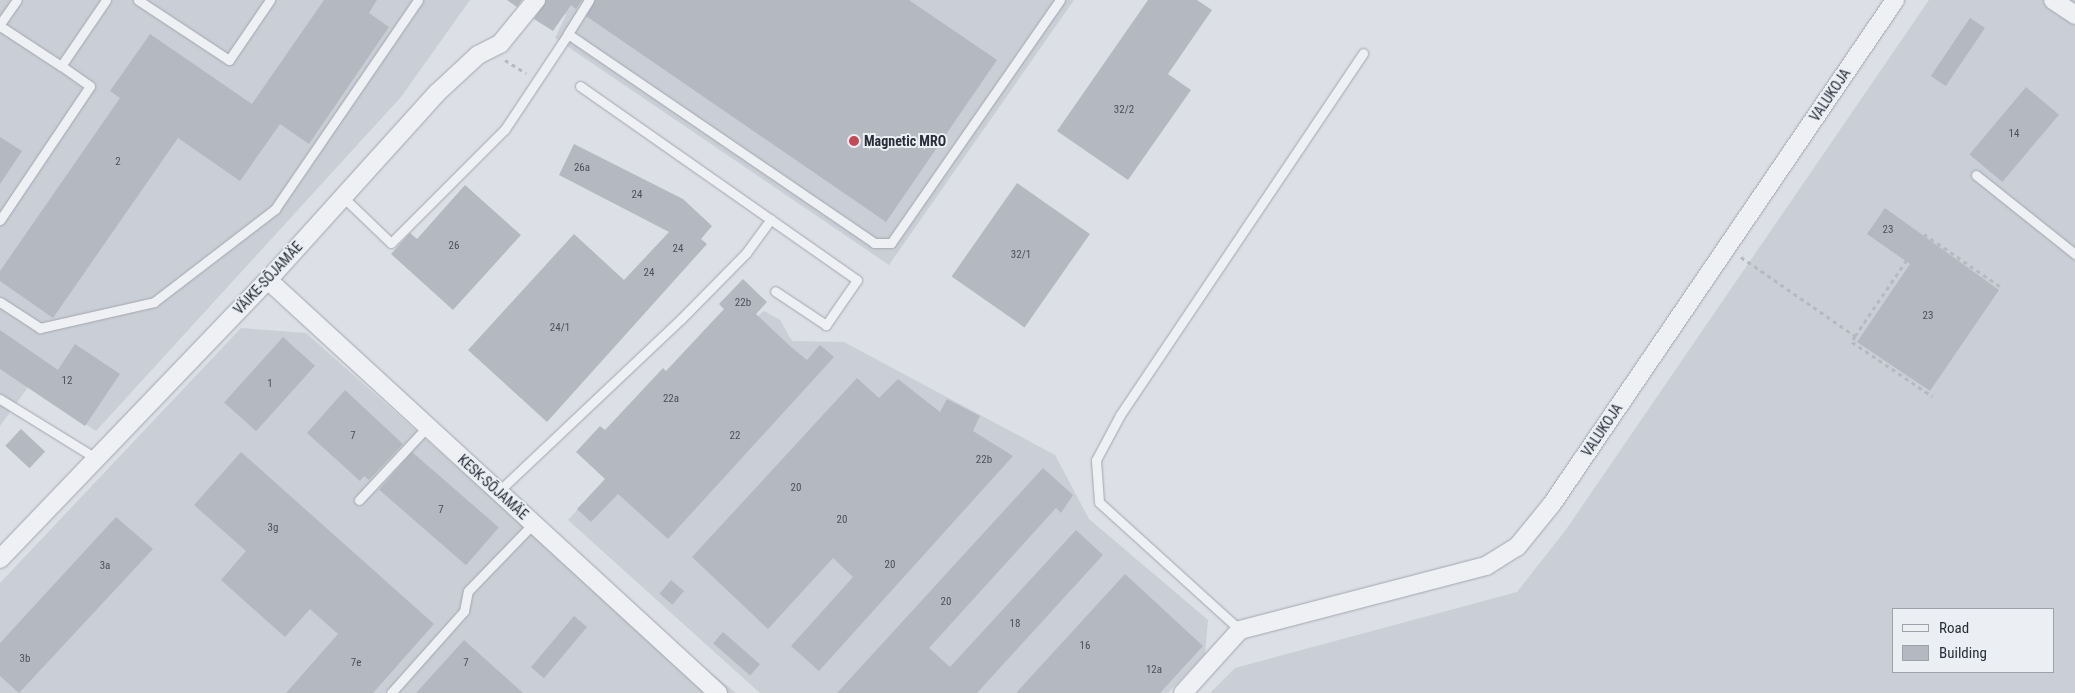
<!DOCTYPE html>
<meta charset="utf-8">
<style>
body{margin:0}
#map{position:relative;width:2075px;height:693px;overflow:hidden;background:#dcdfe5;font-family:"Roboto Condensed",sans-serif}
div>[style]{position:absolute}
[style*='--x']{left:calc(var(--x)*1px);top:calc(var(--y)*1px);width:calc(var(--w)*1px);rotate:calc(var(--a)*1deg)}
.built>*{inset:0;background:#caced6}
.building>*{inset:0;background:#b4b9c1;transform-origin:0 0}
.path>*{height:3px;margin-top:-1.5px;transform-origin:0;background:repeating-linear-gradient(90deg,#b6bac0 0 4px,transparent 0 8px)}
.roads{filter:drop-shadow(0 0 1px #a2a6ae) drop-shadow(0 0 1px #a2a6ae)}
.service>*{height:9px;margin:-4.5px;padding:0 4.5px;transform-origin:4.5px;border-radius:4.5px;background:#eef0f4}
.minor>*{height:18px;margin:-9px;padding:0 9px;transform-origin:9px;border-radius:9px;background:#eef0f4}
.dots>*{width:14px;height:14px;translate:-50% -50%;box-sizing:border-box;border:2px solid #ebeef3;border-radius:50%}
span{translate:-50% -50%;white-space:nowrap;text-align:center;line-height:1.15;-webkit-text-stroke:4px #ebeef3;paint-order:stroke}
.number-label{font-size:11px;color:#4a515c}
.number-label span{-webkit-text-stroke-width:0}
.street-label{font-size:14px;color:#272e3a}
.poi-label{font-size:14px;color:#272e3a;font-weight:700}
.left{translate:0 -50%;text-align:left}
.legend{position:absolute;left:1892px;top:608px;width:162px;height:65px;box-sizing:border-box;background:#ebeef3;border:1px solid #9da1a9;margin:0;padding:6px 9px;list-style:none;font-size:15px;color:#272e3a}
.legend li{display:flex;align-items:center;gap:10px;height:25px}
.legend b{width:25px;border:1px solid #9da1a9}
</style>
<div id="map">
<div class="built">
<div style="clip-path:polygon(0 0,470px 0,401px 97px,96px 431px,28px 387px,0 426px)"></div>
<div style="clip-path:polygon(544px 0,1074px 0,889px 265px,555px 38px,566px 15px)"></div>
<div style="clip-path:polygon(evenodd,1929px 0,2075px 0,2075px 693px,1210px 693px,1235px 668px,1517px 592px,1565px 531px,1929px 0,1894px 609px,2054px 609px,2054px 672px,1894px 672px,1894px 609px)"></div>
<div style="clip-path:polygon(764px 311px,780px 320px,792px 341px,844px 342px,1055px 455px,1089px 519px,1208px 620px,1205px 654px,1168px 693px,760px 693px,568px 520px,744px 327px)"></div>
<div style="clip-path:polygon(241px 328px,306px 333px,501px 506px,736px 693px,0 693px,0 583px)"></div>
</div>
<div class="building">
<div style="clip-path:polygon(324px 0,377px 0,369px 13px,389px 27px,309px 144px,280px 124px,240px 181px,178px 138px,53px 318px,0 281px,0 271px,120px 98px,110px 91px,150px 34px,252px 104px)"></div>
<div style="clip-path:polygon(507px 0,522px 0,517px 7px)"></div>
<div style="clip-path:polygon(546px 0,582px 0,576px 9px,571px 5px,553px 31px,534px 19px)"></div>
<div style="clip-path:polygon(595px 0,909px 0,997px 60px,886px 222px,586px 16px)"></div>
<div style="clip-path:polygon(1148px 0,1197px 0,1212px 10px,1168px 74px,1191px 90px,1128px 180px,1057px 131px)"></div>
<div style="left:1970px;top:18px;width:18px;height:70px;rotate:34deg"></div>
<div style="left:2026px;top:87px;width:43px;height:88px;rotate:40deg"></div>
<div style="clip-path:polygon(0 137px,22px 151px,0 184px)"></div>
<div style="clip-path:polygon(574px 144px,683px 199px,712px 226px,701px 239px,707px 244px,547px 422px,468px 350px,574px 234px,624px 280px,669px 232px,559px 175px)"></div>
<div style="left:1017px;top:183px;width:89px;height:114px;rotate:35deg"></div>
<div style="clip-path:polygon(465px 185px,521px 235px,453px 310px,391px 254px,410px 233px,417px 239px)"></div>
<div style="clip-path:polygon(1885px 208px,1999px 290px,1930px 391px,1857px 342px,1910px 264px,1867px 234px)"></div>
<div style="clip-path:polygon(743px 279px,767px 302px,756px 314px,790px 346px,807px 360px,820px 345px,834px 357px,668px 539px,618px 494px,591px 522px,577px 509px,605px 479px,576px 452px,600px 426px,605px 430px,663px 368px,666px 371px,724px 309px,719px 304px)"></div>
<div style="clip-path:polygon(0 330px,58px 370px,75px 344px,120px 374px,85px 426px,0 369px)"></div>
<div style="left:283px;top:337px;width:43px;height:88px;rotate:42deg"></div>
<div style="clip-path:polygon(857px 378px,879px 398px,898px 379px,940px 412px,947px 399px,980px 416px,973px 431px,1013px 456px,819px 671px,791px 646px,853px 577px,833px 558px,768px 629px,692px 557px)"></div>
<div style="clip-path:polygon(345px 390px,403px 444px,369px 480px,364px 476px,360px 481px,307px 433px)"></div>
<div style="left:21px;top:429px;width:33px;height:23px;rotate:43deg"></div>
<div style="clip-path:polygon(241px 452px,434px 624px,373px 693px,286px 693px,338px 634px,310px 609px,285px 637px,221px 580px,246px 551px,194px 505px)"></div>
<div style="left:412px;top:452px;width:115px;height:50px;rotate:41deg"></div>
<div style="clip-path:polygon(1043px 468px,1073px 495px,1061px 513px,1056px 508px,929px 648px,950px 667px,1076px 530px,1103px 555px,977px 693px,837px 693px)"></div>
<div style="clip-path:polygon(116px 517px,153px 549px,19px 693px,0 676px,0 643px)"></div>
<div style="clip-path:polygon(1125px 574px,1203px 646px,1160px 693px,1016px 693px)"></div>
<div style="left:671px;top:580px;width:17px;height:18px;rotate:40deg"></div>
<div style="left:574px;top:616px;width:17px;height:67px;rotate:40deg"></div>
<div style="left:723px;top:632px;width:49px;height:15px;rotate:41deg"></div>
<div style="clip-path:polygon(464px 640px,523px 693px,416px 693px)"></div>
</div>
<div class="path">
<div style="--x:505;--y:60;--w:25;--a:32"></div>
<div style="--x:1924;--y:234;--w:93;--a:34.5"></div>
<div style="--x:1741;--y:257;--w:139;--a:34.7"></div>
<div style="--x:1855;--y:336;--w:98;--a:-55.8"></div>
<div style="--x:1855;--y:336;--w:7;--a:117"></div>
<div style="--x:1852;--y:342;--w:97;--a:34"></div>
</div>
<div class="roads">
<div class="service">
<div style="--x:138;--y:0;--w:109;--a:33.4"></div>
<div style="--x:229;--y:60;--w:73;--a:-55.7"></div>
<div style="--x:589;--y:0;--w:40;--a:122"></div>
<div style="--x:568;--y:34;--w:371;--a:34.3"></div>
<div style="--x:874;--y:243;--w:17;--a:0"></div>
<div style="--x:891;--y:243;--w:296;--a:-55.2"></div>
<div style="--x:0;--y:24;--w:29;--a:-55"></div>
<div style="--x:0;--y:26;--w:73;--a:33.3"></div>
<div style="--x:61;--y:66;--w:80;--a:-55.7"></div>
<div style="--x:580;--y:86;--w:338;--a:35"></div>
<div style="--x:857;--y:280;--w:55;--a:124.6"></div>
<div style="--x:826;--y:325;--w:61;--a:-146.3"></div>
<div style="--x:1976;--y:175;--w:127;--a:38.6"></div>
<div style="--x:343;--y:197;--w:66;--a:43.8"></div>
<div style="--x:391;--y:243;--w:161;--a:-45"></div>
<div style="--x:505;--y:129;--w:114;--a:-56.4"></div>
<div style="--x:0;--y:220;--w:161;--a:-56.1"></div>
<div style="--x:90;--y:86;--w:35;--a:-145"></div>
<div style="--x:0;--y:302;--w:48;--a:33"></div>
<div style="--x:40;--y:328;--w:117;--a:-12.8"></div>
<div style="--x:154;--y:302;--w:153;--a:-37.5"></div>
<div style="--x:275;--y:209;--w:253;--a:-55.6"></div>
<div style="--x:0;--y:399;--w:114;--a:31.7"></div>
<div style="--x:498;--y:492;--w:252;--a:-43.4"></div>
<div style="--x:681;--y:319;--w:93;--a:-45.4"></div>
<div style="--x:746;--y:253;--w:42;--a:-53.7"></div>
<div style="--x:359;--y:500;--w:100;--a:-47"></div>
<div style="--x:1240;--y:630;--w:190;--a:-137.8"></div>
<div style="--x:1099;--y:502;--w:42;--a:-94.1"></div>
<div style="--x:1096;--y:460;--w:51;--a:-61.9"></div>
<div style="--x:1120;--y:415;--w:436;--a:-56.1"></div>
<div style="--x:391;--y:693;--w:110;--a:-48.3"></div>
<div style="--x:464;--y:611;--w:20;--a:-79"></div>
<div style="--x:468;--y:591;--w:93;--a:-45.9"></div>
</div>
<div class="minor">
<div style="--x:2053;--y:0;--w:27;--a:34"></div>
<div style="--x:268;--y:280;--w:611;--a:42.55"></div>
<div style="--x:0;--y:559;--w:387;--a:-46.2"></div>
<div style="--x:268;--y:280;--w:252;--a:-47.9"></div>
<div style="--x:437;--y:93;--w:56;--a:-42.8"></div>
<div style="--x:478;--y:55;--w:25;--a:-27"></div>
<div style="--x:500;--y:44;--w:57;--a:-50.7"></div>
<div style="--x:1183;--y:693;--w:85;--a:-47.9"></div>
<div style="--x:1240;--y:630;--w:254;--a:-14.6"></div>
<div style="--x:1486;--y:566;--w:36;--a:-32"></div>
<div style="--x:1517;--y:547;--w:55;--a:-50.9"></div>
<div style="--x:1552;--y:504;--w:610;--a:-55.76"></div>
</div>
</div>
<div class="dots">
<div style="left:854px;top:141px;background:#c34858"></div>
</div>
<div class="number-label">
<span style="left:1124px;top:110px">32/2</span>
<span style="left:2014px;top:134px">14</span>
<span style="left:118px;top:162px">2</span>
<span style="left:582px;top:168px">26a</span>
<span style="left:637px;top:195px">24</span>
<span style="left:1888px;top:230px">23</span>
<span style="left:454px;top:246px">26</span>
<span style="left:678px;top:249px">24</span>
<span style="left:1021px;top:255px">32/1</span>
<span style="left:649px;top:273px">24</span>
<span style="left:743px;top:303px">22b</span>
<span style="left:1928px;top:316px">23</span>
<span style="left:560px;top:328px">24/1</span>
<span style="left:67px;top:381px">12</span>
<span style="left:270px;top:384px">1</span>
<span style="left:671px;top:399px">22a</span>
<span style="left:353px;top:436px">7</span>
<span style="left:735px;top:436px">22</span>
<span style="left:984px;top:460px">22b</span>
<span style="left:796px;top:488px">20</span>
<span style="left:441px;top:510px">7</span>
<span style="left:842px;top:520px">20</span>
<span style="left:273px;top:528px">3g</span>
<span style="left:890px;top:565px">20</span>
<span style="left:105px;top:566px">3a</span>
<span style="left:946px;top:602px">20</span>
<span style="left:1015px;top:624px">18</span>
<span style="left:1085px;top:646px">16</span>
<span style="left:25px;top:659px">3b</span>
<span style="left:356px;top:663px">7e</span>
<span style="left:466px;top:663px">7</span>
<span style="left:1154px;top:670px">12a</span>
</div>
<div class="street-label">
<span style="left:1830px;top:95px;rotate:-56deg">VALUKOJA</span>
<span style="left:268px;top:278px;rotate:-47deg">VÄIKE-SÕJAMÄE</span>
<span style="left:1602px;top:430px;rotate:-56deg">VALUKOJA</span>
<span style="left:493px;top:487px;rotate:42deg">KESK-SÕJAMÄE</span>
</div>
<div class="poi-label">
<span class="left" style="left:864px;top:141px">Magnetic MRO</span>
</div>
<ul class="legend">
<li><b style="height:6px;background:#eef0f4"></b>Road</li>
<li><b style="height:14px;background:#b4b9c1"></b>Building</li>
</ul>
</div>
